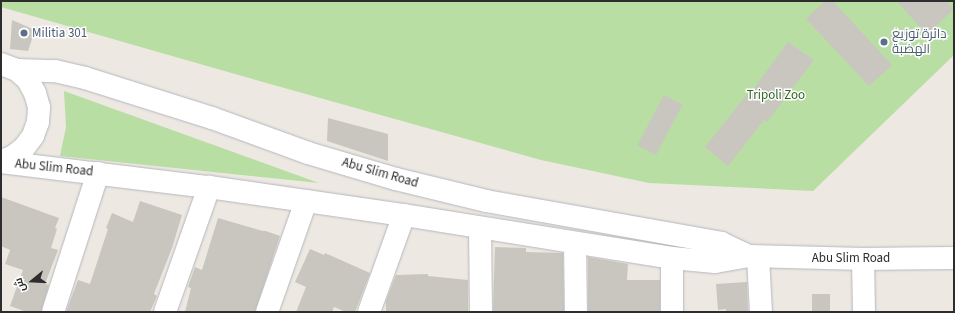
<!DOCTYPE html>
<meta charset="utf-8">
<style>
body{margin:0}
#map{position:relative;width:955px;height:313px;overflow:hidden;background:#ede8e1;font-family:"Source Sans 3",Cairo,sans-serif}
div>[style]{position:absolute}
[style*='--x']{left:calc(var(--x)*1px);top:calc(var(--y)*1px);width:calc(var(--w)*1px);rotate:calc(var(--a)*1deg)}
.green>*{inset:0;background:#b8dea3}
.building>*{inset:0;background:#c9c6bf;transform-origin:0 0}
.roads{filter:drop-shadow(0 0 1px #b5b7bf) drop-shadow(0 0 1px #b5b7bf)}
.minor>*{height:22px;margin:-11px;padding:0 11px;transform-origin:11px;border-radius:11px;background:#fff}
.secondary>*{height:22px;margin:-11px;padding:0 11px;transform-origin:11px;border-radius:11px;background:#fff}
.dots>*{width:11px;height:11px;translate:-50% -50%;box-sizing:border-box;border:2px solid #fff;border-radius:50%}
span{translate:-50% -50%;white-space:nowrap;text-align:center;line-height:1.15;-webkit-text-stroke:3px #fff;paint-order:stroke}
.service-label{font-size:13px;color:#4e5e75}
.left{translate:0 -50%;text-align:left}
.park-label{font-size:13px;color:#316622}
.street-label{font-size:13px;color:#2d2d2d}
.frame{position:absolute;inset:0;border:2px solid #2d2d2d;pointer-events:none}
.north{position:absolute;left:12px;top:261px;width:40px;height:40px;-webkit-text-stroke:3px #fff;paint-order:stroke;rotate:252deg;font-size:11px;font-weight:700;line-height:16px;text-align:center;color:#2d2d2d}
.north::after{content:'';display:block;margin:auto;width:14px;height:18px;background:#2d2d2d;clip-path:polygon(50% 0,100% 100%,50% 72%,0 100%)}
</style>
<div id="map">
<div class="green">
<div style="clip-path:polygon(1px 1px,954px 1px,954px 55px,813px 191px,649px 183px,541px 160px,263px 82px,1px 7px)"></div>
<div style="clip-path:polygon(64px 91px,319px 183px,60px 156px,66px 127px)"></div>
</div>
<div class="building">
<div style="clip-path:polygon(825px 1px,833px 1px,892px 65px,869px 86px,806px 19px)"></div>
<div style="clip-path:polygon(896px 1px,946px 1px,954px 9px,927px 34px)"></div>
<div style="clip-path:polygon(12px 20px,35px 30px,28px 51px,10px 49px)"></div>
<div style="clip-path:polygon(788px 42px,814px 60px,767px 122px,764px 120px,728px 166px,705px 147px,748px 93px,750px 94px)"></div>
<div style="left:664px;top:95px;width:21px;height:57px;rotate:28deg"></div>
<div style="clip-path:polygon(328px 118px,388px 134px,388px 161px,327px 141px)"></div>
<div style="clip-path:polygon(1px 197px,59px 218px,55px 228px,57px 229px,51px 248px,58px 250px,45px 284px,49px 285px,41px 312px,27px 312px,10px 306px,23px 270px,5px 264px,10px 250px,1px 246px)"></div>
<div style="clip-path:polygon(140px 201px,182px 215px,172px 248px,154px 294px,157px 296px,150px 312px,66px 312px,78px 280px,90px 284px,108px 229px,106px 228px,112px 213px,133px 222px)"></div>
<div style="clip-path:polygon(218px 218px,263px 231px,266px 231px,280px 236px,255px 312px,185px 312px,191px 288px,188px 287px,195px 267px,202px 270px)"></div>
<div style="clip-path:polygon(495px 247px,526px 248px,526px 252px,563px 253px,564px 312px,493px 312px)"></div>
<div style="clip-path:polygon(310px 249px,324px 255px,325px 253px,370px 273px,355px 312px,346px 312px,334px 307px,332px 312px,296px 312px,306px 287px,295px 282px)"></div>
<div style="clip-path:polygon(588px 257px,628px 264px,627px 280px,660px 280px,660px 312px,588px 312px)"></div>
<div style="clip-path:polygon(428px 274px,428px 276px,468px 280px,468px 312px,386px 311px,386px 301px,396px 275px)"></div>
<div style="clip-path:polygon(747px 282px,748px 312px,726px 312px,726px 309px,718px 310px,716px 284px)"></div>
<div style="left:812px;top:294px;width:18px;height:18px"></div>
</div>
<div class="roads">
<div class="minor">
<div style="--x:480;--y:228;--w:84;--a:89.3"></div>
<div style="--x:575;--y:244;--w:68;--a:89.2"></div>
<div style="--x:758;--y:257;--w:55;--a:86.9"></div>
<div style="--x:863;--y:259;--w:53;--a:88.9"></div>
<div style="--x:53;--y:312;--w:146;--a:-72.1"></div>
<div style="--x:165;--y:312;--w:133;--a:-70.6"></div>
<div style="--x:267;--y:312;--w:118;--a:-70.6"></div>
<div style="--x:369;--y:312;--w:103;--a:-70.2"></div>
<div style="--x:672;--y:312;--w:54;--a:-90"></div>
</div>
<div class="secondary">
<div style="--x:1;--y:64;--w:17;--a:21"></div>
<div style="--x:17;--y:70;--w:15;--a:42"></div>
<div style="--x:28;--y:80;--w:15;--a:62"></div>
<div style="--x:35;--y:93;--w:15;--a:74"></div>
<div style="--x:39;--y:107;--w:15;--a:94"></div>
<div style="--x:38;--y:122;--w:15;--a:110"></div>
<div style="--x:33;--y:136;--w:15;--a:127"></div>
<div style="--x:24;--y:148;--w:15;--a:143"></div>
<div style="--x:12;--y:157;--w:12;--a:160"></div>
<div style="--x:17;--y:70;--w:38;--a:2"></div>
<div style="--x:55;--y:71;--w:31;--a:13"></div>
<div style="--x:85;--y:78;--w:133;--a:17.5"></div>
<div style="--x:212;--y:118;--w:102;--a:20"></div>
<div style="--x:308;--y:153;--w:92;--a:16.5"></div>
<div style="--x:396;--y:179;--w:93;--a:13.7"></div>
<div style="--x:486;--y:201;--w:239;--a:10.1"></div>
<div style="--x:721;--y:243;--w:31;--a:25"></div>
<div style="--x:1;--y:162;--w:209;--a:6.9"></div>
<div style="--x:209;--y:187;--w:197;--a:8.2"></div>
<div style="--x:404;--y:215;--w:271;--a:9.1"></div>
<div style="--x:672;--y:258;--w:43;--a:5.3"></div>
<div style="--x:715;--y:262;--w:35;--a:-10"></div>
<div style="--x:749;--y:256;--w:114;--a:1.5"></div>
<div style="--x:863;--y:259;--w:91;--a:-0.6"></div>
</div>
</div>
<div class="dots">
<div style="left:24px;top:33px;background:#5c6f8a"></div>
<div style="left:884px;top:42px;background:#5c6f8a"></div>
</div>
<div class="service-label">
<span class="left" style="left:32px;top:33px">Militia 301</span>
<span class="left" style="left:892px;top:42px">دائرة توزيع<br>الهضبة</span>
</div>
<div class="park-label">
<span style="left:776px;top:95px">Tripoli Zoo</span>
</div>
<div class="street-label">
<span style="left:54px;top:168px;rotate:6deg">Abu Slim Road</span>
<span style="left:380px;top:173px;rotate:16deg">Abu Slim Road</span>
<span style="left:851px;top:258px">Abu Slim Road</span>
</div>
<div class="frame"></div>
<div class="north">ش</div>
</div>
